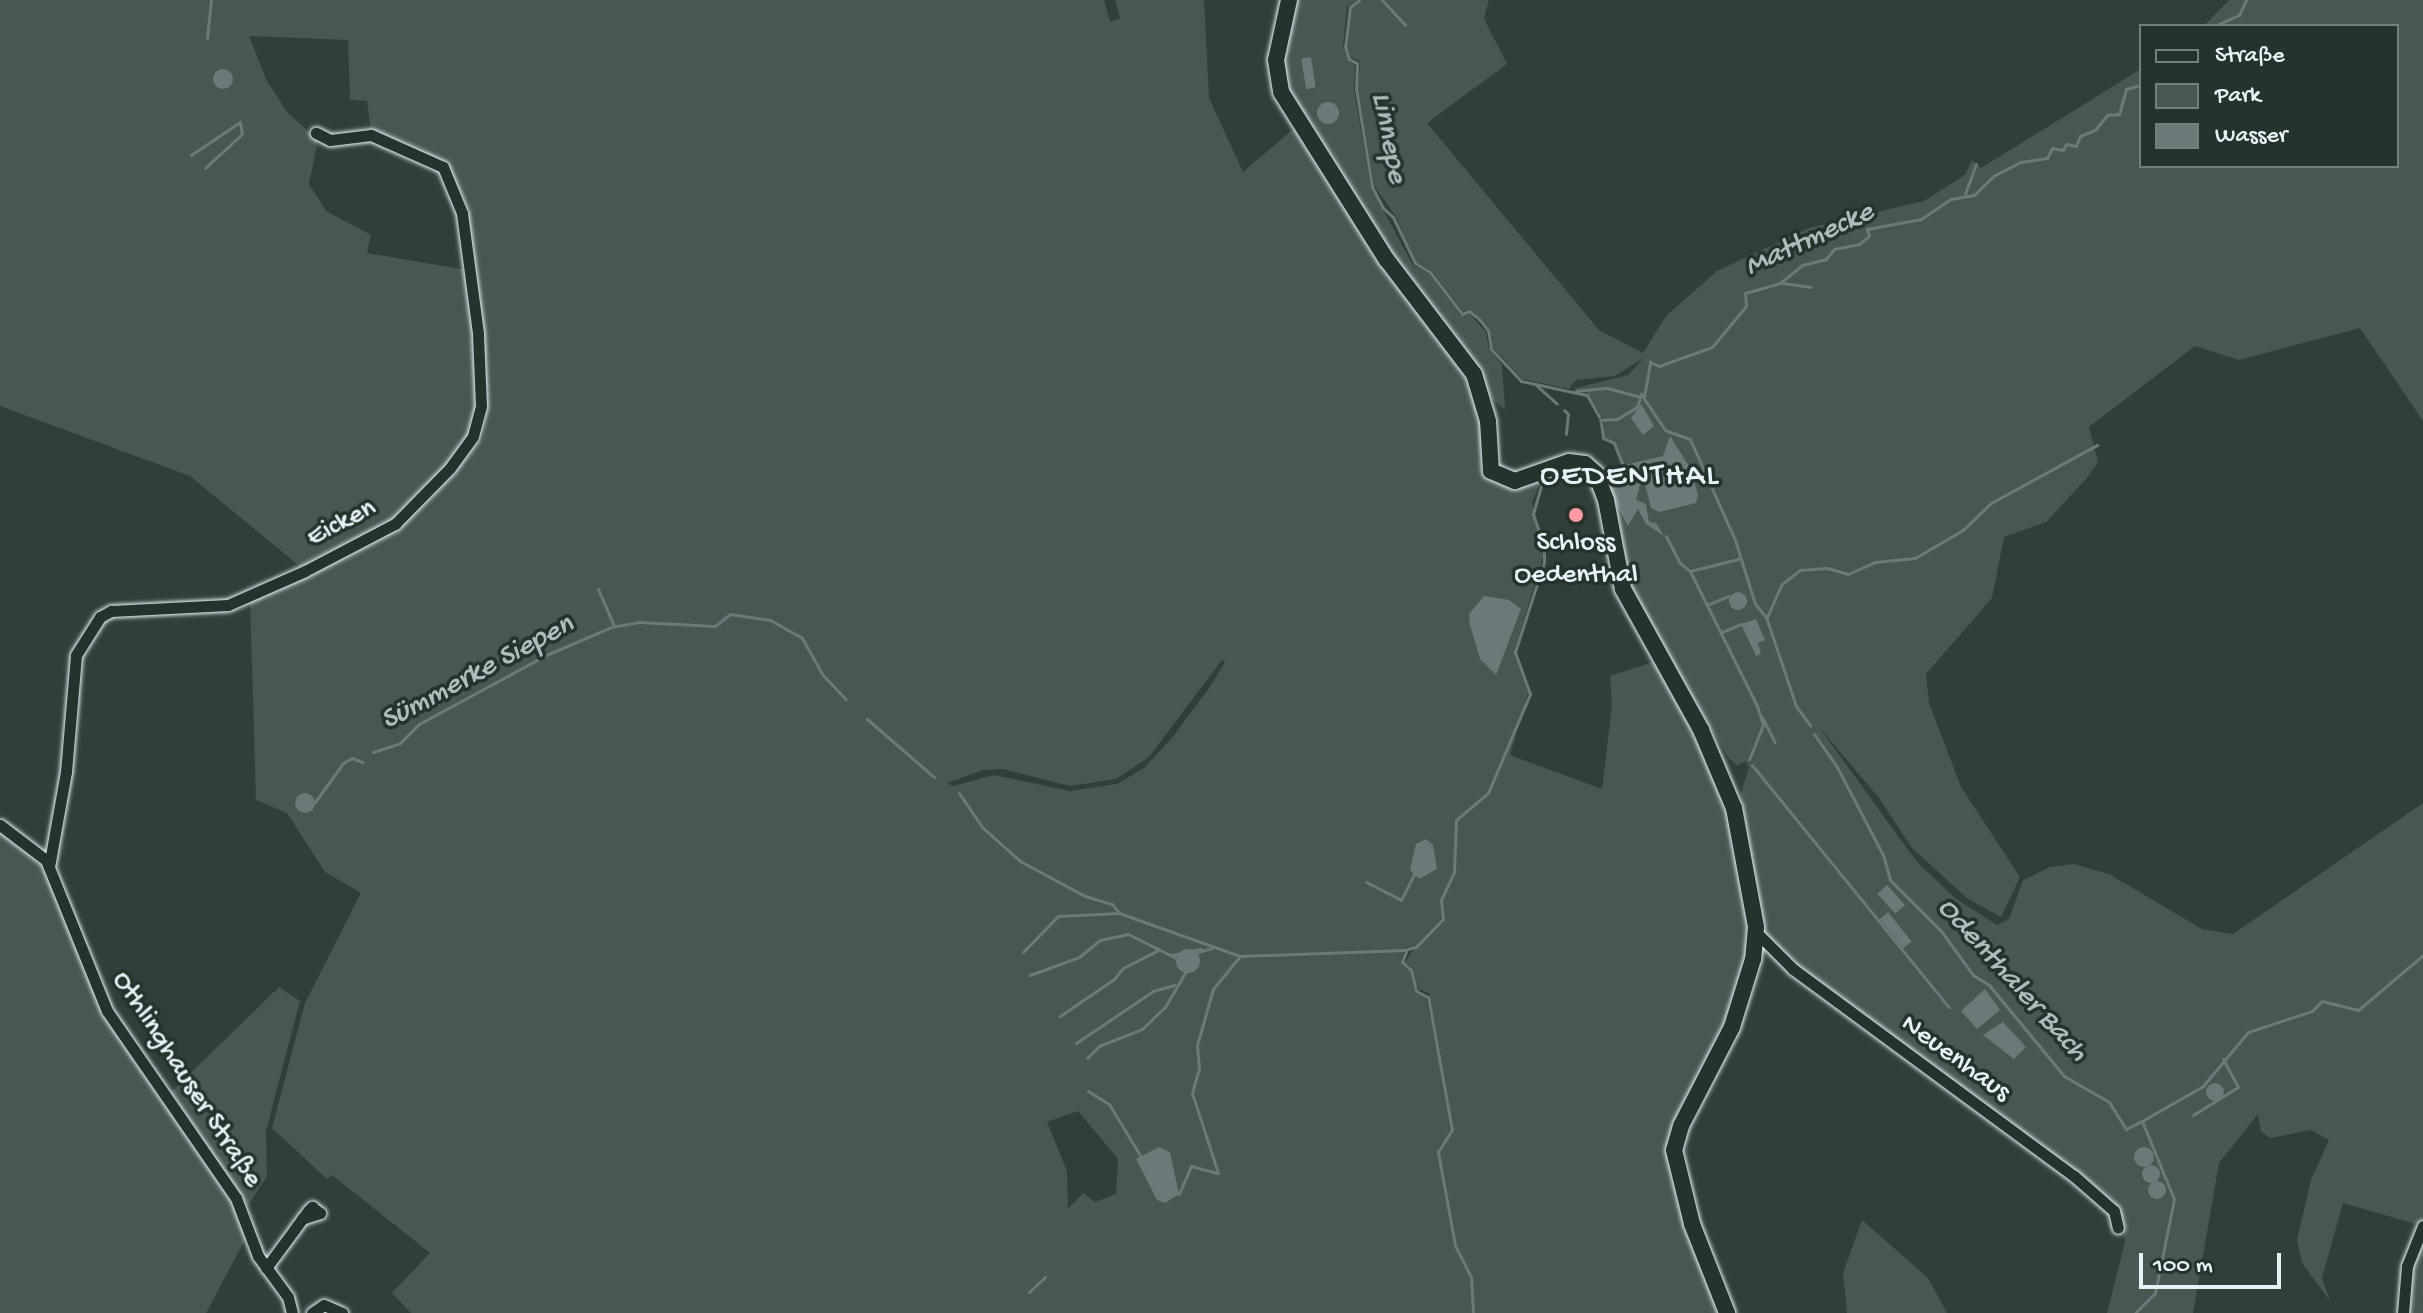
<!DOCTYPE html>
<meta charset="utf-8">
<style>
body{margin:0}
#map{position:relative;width:2423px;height:1313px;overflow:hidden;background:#323e39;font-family:"Gochi Hand",sans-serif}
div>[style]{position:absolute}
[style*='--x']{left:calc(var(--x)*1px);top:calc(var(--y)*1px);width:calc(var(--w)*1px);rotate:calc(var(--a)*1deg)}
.green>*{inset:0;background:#495651}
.water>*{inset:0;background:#6d7978;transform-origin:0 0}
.round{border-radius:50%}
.stream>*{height:3px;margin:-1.5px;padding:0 1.5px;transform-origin:1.5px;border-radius:1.5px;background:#6d7978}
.roads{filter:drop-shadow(0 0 2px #e8f1f8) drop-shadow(0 0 2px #e8f1f8)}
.street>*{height:11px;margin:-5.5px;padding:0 5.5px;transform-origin:5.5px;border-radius:5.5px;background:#26332d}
.secondary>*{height:16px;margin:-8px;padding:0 8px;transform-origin:8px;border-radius:8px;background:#26332d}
.dots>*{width:22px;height:22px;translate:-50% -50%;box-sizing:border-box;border:4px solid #26332d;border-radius:50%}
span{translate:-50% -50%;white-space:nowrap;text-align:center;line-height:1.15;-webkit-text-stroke:7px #26332d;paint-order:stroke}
.street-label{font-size:28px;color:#e8f1f8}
.poi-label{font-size:28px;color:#e8f1f8}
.water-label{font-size:30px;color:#b1bbbe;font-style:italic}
.quarter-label{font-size:32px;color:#e8f1f8;letter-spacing:2px}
.legend{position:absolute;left:2139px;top:24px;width:260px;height:144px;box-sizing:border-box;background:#26332d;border:2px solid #747f7e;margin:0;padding:10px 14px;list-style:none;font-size:24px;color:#e8f1f8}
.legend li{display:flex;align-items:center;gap:16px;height:40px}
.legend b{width:40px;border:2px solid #747f7e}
.scale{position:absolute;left:2139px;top:1253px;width:142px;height:36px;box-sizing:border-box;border:4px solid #e8f1f8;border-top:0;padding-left:10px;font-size:24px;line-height:28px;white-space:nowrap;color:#e8f1f8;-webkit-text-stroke:6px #26332d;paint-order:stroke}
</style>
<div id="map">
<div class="green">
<div style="clip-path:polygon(evenodd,0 0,1104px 0,1110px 22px,1120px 18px,1115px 0,1204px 0,1209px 98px,1243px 172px,1297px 126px,1460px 366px,1482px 422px,1485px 472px,1509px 486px,1563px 468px,1563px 473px,1543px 477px,1532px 502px,1544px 554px,1514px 652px,1528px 693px,1510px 755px,1602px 789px,1612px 705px,1610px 676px,1656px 661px,1724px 796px,1747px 900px,1749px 939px,1735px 1007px,1668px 1144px,1721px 1313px,411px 1313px,392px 1293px,430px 1253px,332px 1175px,327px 1179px,272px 1128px,305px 1003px,361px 893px,325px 872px,287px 813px,256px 800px,250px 599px,397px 526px,483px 438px,487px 410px,468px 241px,469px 209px,444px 162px,371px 133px,367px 101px,350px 100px,348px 40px,249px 36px,267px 81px,287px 112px,318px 140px,309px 184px,326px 211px,371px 235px,367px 253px,467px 270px,476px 334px,478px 435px,393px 521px,303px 569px,190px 476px,0 406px,0 0,1499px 600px,1520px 609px,1480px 659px,1469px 614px,1499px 600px,0 0,1222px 660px,1225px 662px,1209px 688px,1172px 738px,1144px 768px,1117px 784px,1070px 791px,994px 775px,953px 786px,947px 783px,983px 770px,1003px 769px,1070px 786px,1116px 779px,1149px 757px,1222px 660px,0 0,1416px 946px,1405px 962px,1413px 969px,1418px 989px,1429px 993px,1453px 1128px,1426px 997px,1415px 993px,1410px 970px,1401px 962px,1406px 947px,1416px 946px,0 0,1078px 1111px,1118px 1159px,1116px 1194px,1095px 1202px,1083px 1193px,1068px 1209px,1067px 1171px,1047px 1122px,1078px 1111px)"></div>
<div style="clip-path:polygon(evenodd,1294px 0,1357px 0,1347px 7px,1343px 46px,1355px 66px,1354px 90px,1371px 188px,1413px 265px,1429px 273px,1461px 316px,1469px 313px,1486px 332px,1489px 349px,1502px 365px,1505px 410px,1492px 399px,1480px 371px,1451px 330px,1391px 258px,1292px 101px,1282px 59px,1294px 0,1311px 58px,1316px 88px,1306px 89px,1301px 59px,1311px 58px)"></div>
<div style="clip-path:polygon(evenodd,1360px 0,1489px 0,1484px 19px,1507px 64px,1427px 123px,1599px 330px,1643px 353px,1666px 316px,1717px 271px,1809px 228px,1924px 201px,1965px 175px,1972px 160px,1981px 168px,2141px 69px,2141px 166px,2397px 166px,2397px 26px,2204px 26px,2229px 0,2423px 0,2423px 421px,2360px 328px,2239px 360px,2195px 346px,2089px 427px,2098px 462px,2087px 478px,2046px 522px,2004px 537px,1992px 598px,1926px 674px,1929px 703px,1961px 787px,2020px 877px,2001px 917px,1968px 899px,1912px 848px,1879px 798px,1819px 727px,1917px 862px,1955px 898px,1997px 925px,2009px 919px,2023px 880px,2050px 867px,2074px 864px,2109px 874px,2202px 929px,2233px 934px,2423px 803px,2423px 1226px,2343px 1203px,2322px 1278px,2330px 1301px,2302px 1263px,2297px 1240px,2311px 1180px,2329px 1140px,2311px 1130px,2271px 1138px,2261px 1132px,2258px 1114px,2219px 1163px,2193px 1313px,2107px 1313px,2125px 1242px,2121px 1219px,1793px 968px,1763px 933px,1741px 792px,1749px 767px,1745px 761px,1737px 766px,1728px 757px,1628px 588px,1609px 499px,1621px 466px,1613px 444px,1602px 439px,1604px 421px,1594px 404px,1587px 393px,1573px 389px,1628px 375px,1644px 358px,1615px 376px,1576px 380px,1569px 389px,1522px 379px,1493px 348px,1489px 328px,1470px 309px,1463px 312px,1432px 271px,1416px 262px,1395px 215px,1374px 186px,1358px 88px,1360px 61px,1350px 57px,1347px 46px,1351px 8px,1360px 0,1888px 913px,1912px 941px,1904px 948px,1880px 919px,1888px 913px)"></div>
<div style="clip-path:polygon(0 827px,44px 869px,99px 1005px,236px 1209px,246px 1238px,206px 1313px,0 1313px)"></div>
<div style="clip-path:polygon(279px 987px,300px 1001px,266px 1131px,267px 1176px,248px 1206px,171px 1092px)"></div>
<div style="clip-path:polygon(1862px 1220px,1928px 1278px,1947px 1313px,1847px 1313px,1843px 1273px)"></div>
<div style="clip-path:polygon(2423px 1233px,2423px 1313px,2406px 1313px,2408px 1275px)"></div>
</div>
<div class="water">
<div style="left:1311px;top:57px;width:31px;height:10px;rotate:81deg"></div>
<div class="round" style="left:213px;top:69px;width:20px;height:20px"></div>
<div class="round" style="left:1317px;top:102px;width:22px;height:22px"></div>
<div style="clip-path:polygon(1641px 404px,1654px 426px,1643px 435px,1631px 418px)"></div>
<div style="clip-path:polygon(1670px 436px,1691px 469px,1698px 495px,1696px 503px,1659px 512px,1651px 508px,1645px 484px,1640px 485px,1636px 500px,1646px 504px,1649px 522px,1656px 523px,1664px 536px,1646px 524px,1638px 509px,1628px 526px,1599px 471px,1663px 456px)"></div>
<div class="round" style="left:1729px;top:592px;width:18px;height:18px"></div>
<div style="clip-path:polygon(1484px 596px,1509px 600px,1521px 609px,1496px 675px,1480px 659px,1470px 625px,1469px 614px)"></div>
<div style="clip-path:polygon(1756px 619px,1765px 640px,1758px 643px,1761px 654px,1756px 656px,1741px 624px)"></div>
<div class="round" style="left:295px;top:793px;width:20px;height:20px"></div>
<div style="clip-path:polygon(1426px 839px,1433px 845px,1437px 869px,1419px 879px,1410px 870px,1416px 844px)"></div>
<div style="left:1887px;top:885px;width:27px;height:13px;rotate:48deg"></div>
<div style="left:1888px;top:912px;width:38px;height:11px;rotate:51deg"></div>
<div class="round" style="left:1176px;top:949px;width:24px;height:24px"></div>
<div style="clip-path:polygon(1985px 989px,2000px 1010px,1977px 1029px,1961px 1011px)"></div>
<div style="clip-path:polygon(2003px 1022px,2026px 1047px,2014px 1059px,1983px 1035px)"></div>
<div class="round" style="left:2206px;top:1083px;width:18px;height:18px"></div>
<div style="clip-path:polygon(1159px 1147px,1170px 1152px,1179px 1194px,1165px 1203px,1157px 1200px,1136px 1159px)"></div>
<div class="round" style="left:2134px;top:1147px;width:20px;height:20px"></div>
<div class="round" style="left:2142px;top:1165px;width:18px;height:18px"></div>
<div class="round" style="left:2148px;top:1181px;width:18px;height:18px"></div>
</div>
<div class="stream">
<div style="--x:1359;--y:0;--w:11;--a:142"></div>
<div style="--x:1350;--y:7;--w:39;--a:97"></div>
<div style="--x:1345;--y:46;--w:14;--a:73"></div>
<div style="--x:1349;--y:59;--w:9;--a:27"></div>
<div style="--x:1357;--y:63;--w:25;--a:92"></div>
<div style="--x:1356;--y:88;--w:100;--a:80.8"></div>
<div style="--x:1372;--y:187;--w:24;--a:62"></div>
<div style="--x:1383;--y:208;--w:13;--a:42"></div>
<div style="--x:1393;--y:217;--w:51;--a:64.4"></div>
<div style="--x:1415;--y:263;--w:17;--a:31"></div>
<div style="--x:1430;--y:272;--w:53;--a:52.7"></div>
<div style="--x:1462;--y:314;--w:8;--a:-23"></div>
<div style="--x:1469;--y:311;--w:13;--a:39"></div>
<div style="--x:1479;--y:319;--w:14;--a:51"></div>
<div style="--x:1488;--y:330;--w:19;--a:81"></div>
<div style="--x:1491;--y:349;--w:44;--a:46.8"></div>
<div style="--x:1521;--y:381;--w:67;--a:12"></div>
<div style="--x:1587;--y:395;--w:25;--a:61"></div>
<div style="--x:1382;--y:0;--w:34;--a:47"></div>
<div style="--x:2214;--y:26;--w:27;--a:-24"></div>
<div style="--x:2239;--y:15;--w:17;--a:-65"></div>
<div style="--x:207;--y:38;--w:38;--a:-84"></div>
<div style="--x:191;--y:155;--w:59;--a:-34"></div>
<div style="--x:240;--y:122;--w:12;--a:81"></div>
<div style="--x:242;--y:134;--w:50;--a:137.4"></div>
<div style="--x:1965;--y:194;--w:32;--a:-70"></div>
<div style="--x:1783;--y:283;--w:28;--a:8"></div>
<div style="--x:1536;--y:385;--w:28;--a:42"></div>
<div style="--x:1576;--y:391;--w:31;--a:-6"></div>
<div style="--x:1607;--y:388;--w:34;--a:15"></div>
<div style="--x:1644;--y:397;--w:36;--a:-80"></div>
<div style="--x:1650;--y:362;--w:10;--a:24"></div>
<div style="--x:1659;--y:366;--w:56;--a:-19.7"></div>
<div style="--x:1712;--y:347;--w:53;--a:-50.3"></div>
<div style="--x:1746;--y:306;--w:13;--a:-94"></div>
<div style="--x:1745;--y:293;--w:36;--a:-16"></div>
<div style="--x:1780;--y:283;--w:28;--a:-39"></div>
<div style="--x:1802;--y:265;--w:25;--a:-14"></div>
<div style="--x:1826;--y:259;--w:13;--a:-51"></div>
<div style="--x:1834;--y:249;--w:25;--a:-11"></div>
<div style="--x:1859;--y:244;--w:13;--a:-39"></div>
<div style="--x:1869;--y:236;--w:7;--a:-106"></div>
<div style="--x:1867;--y:229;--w:55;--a:-10.5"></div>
<div style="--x:1921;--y:219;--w:36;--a:-34"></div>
<div style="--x:1951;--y:199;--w:23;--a:-10"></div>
<div style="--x:1974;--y:195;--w:29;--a:-44"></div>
<div style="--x:1995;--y:175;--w:29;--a:-27"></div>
<div style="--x:2021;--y:162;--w:26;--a:-9"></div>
<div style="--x:2047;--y:158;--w:11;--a:-63"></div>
<div style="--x:2052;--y:148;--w:11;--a:10"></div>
<div style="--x:2063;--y:150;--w:7;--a:-63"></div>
<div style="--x:2066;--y:144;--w:10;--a:11"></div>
<div style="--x:2076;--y:146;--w:11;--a:-68"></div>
<div style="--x:2080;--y:136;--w:16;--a:-22"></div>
<div style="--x:2095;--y:130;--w:19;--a:-51"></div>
<div style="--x:2107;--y:115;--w:12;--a:-5"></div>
<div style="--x:2119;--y:114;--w:26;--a:-74"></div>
<div style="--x:2126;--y:89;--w:16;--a:-15"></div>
<div style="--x:1564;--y:410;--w:6;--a:45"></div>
<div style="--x:1568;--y:414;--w:20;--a:96"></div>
<div style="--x:1600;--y:420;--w:17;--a:-3"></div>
<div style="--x:1617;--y:419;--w:23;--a:-31"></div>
<div style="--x:1637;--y:407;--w:14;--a:-73"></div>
<div style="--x:1641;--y:394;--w:43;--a:56.3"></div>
<div style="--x:1665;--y:430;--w:27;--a:20"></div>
<div style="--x:1690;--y:439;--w:111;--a:66"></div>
<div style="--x:1735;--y:540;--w:67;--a:72.6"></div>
<div style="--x:1755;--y:604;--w:17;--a:50"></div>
<div style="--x:1766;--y:617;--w:94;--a:71.4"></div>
<div style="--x:1796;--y:706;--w:24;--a:54"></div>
<div style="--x:1601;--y:423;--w:15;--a:82"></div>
<div style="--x:1603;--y:438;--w:12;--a:24"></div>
<div style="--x:1614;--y:443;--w:22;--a:68"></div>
<div style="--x:1553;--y:475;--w:12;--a:0"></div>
<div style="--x:1565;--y:475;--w:5;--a:-101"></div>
<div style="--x:1666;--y:536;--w:30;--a:63"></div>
<div style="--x:1680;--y:563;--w:13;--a:39"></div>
<div style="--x:1690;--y:571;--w:151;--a:63.6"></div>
<div style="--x:1757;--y:706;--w:20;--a:72"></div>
<div style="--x:1763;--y:725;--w:37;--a:112"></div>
<div style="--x:1690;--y:571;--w:50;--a:-13.8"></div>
<div style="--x:598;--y:589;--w:40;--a:66.6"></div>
<div style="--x:1707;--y:605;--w:23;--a:-23"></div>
<div style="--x:1767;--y:617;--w:36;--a:-66"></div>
<div style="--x:1782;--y:584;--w:23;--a:-38"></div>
<div style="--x:1800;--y:570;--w:27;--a:-4"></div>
<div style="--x:1827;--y:568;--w:22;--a:16"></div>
<div style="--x:1848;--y:574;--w:30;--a:-24"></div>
<div style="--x:1875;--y:562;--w:40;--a:-5.7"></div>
<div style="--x:1915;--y:558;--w:56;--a:-30.3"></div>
<div style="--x:1963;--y:530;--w:39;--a:-44"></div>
<div style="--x:1991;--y:503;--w:121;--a:-28.7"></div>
<div style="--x:1722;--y:632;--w:21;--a:-23"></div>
<div style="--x:1762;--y:717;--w:28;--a:63"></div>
<div style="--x:867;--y:719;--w:89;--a:40.9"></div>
<div style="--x:1814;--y:734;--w:40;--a:55.1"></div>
<div style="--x:1837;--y:767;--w:99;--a:62.4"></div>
<div style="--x:1883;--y:855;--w:26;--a:74"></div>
<div style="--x:1890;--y:880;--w:72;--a:45"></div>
<div style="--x:1941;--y:931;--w:54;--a:54"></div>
<div style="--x:1973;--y:975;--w:19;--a:32"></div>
<div style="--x:1989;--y:985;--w:118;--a:50.5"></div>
<div style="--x:2064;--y:1076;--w:52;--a:30"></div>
<div style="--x:2109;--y:1102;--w:32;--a:58"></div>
<div style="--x:2126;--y:1129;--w:18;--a:-27"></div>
<div style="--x:2142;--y:1121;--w:84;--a:67.7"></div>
<div style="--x:2174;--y:1199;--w:96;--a:101.4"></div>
<div style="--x:2155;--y:1293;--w:28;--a:135"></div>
<div style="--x:373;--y:752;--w:28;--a:-18"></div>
<div style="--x:400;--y:743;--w:27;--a:-45"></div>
<div style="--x:419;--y:724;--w:142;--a:-28.5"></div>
<div style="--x:544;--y:656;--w:73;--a:-23.4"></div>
<div style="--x:611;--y:627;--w:28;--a:-10"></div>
<div style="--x:639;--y:622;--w:76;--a:3"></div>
<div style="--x:715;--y:626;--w:19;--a:-39"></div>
<div style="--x:730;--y:614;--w:40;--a:8.5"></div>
<div style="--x:770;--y:620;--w:37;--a:29"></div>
<div style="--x:802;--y:638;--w:41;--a:60.9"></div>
<div style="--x:822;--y:674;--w:35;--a:47"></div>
<div style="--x:1752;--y:765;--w:312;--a:50.9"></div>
<div style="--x:959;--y:793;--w:41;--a:55.9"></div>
<div style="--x:982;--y:827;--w:51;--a:41.8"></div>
<div style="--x:1020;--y:861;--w:74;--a:28.3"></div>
<div style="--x:1085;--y:896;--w:28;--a:17"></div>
<div style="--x:1112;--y:904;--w:11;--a:52"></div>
<div style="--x:1119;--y:913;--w:128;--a:19.6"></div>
<div style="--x:315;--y:802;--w:48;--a:-54.3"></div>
<div style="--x:343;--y:763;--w:10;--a:-29"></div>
<div style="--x:352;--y:758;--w:11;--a:22"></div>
<div style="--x:1366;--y:882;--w:39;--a:27"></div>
<div style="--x:1401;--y:900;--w:28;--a:-63"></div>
<div style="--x:1023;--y:952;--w:50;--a:-45.8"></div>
<div style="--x:1058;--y:916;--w:60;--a:-2.9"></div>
<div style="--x:1198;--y:952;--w:15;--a:-16"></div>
<div style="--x:1172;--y:955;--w:29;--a:-12"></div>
<div style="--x:1030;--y:975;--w:52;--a:-20.2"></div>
<div style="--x:1079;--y:957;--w:27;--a:-39"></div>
<div style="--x:1100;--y:940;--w:29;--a:-12"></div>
<div style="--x:1128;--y:934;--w:54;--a:26.6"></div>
<div style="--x:1060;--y:1016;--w:65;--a:-34.4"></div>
<div style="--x:1114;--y:979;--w:14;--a:-51"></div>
<div style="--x:1123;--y:968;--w:39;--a:-27"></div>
<div style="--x:1076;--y:1043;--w:93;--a:-34"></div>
<div style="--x:1153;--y:991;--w:22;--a:-16"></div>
<div style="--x:1087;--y:1058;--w:17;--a:-45"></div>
<div style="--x:1099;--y:1046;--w:46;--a:-21.6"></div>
<div style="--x:1142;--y:1029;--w:32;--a:-44"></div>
<div style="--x:1165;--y:1007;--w:42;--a:-59.7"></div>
<div style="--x:1088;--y:1091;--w:25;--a:32"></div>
<div style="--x:1109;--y:1104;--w:62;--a:58.9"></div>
<div style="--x:2193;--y:1115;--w:53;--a:-31.9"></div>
<div style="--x:2238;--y:1087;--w:32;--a:-118"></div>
<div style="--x:2142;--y:1121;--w:70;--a:-29.8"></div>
<div style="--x:2203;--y:1086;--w:70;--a:-50.2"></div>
<div style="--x:2248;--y:1032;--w:67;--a:-18.2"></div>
<div style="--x:2312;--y:1011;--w:14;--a:-45"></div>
<div style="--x:2322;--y:1001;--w:37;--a:14"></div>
<div style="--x:2358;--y:1010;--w:85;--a:-40.2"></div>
<div style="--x:1179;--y:1194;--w:30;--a:-67"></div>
<div style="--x:1191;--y:1166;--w:28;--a:15"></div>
<div style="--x:1218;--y:1173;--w:84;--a:-108"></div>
<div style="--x:1192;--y:1093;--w:26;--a:-74"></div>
<div style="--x:1199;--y:1068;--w:23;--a:-95"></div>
<div style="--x:1197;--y:1045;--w:58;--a:-74.1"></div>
<div style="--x:1213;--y:989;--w:43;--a:-50.7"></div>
<div style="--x:1240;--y:956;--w:165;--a:-2.1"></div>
<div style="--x:1029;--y:1292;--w:22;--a:-43"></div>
<div style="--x:1473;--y:1313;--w:36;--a:-93"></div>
<div style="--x:1471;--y:1277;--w:36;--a:-117"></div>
<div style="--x:1455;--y:1245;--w:95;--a:-100.4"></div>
<div style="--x:1438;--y:1152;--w:26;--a:-58"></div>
<div style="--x:1452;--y:1130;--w:135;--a:-100.2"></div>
<div style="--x:1428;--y:997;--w:13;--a:-153"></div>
<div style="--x:1416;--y:991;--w:22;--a:-103"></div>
<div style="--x:1411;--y:970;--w:12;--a:-138"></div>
<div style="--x:1402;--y:962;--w:14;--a:-69"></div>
<div style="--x:1407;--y:949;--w:9;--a:-13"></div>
<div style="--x:1416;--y:947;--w:39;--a:-46"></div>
<div style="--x:1443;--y:919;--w:19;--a:-96"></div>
<div style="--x:1441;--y:900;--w:31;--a:-65"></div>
<div style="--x:1454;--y:872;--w:52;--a:-87.8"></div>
<div style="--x:1456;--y:820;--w:42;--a:-40.2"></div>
<div style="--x:1488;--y:793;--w:108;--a:-67"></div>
<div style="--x:1530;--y:694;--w:45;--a:-109.7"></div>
<div style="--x:1515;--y:652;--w:95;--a:-72.1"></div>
<div style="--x:1544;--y:562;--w:16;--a:-90"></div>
<div style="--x:1544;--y:546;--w:34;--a:-109"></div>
<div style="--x:1533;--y:514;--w:37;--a:-74"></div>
</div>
<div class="roads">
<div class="street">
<div style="--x:0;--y:825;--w:58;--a:37.3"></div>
<div style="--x:46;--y:860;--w:163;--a:68"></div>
<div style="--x:107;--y:1011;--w:227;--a:55.4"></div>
<div style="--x:236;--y:1198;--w:62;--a:69.2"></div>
<div style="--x:258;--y:1256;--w:51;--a:53.8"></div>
<div style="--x:288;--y:1297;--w:16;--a:76"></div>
<div style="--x:49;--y:867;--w:97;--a:-79.9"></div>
<div style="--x:66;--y:772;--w:117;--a:-85.1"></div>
<div style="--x:76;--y:655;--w:45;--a:-57.7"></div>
<div style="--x:100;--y:617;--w:13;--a:-29"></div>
<div style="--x:111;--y:611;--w:117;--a:-2.9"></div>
<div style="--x:228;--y:605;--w:84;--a:-23.8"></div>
<div style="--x:305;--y:571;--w:102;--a:-27.6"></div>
<div style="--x:395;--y:524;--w:78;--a:-45.5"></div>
<div style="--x:450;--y:468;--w:39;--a:-54"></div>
<div style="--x:473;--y:436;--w:31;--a:-75"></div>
<div style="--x:481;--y:406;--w:73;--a:-92.4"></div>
<div style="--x:478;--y:333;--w:121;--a:-97.6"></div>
<div style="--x:462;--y:213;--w:50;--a:-112.4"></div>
<div style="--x:443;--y:167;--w:79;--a:-156"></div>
<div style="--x:371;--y:135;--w:41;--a:173"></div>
<div style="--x:330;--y:140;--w:16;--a:-153"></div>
<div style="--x:1756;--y:932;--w:52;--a:45"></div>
<div style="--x:1793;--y:969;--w:349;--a:36.4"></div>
<div style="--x:2074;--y:1176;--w:53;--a:41.2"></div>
<div style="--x:2114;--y:1211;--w:17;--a:77"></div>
<div style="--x:266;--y:1268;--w:47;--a:-53.6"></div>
<div style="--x:294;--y:1230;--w:14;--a:-54"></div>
<div style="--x:302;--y:1219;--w:10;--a:-53"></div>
<div style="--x:308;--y:1211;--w:6;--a:-45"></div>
<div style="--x:312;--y:1207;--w:10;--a:37"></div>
<div style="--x:320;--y:1213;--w:19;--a:162"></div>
<div style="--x:312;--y:1313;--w:14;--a:-34"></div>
<div style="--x:324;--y:1305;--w:20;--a:24"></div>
<div style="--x:2403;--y:1313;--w:47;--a:-85.1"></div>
<div style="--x:2407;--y:1266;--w:43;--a:-68.2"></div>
</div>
<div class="secondary">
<div style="--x:1289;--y:0;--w:61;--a:102.2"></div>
<div style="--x:1276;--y:60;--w:32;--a:81"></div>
<div style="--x:1281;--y:92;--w:199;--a:57.8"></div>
<div style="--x:1387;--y:260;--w:143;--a:52.7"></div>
<div style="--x:1474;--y:374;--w:49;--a:73.4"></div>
<div style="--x:1488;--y:421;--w:50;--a:86.6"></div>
<div style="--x:1491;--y:471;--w:26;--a:23"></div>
<div style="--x:1515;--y:481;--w:57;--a:-19.4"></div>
<div style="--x:1569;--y:462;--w:16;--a:7"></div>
<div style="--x:1585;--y:464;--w:15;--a:42"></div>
<div style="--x:1596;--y:474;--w:28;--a:69"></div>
<div style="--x:1606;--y:500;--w:91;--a:79.2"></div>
<div style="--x:1623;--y:589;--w:161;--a:61"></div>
<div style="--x:1701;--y:730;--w:85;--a:67.1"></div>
<div style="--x:1734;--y:808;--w:121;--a:79.5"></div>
<div style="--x:1756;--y:927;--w:32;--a:95"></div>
<div style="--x:1753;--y:959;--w:71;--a:107.2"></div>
<div style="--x:1732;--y:1027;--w:111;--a:117.3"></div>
<div style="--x:1681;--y:1126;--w:25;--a:106"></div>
<div style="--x:1674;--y:1150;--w:76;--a:76.3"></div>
<div style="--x:1692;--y:1224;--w:96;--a:68.5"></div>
</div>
</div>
<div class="dots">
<div style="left:1576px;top:515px;background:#ff9aa2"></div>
</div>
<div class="street-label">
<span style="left:342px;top:524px;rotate:-28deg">Eicken</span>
<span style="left:1955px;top:1059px;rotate:36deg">Neuenhaus</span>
<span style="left:186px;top:1080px;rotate:57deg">Othlinghauser Straße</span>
</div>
<div class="poi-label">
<span style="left:1576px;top:560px">Schloss<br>Oedenthal</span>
</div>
<div class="water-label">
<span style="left:1387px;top:138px;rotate:79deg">Linnepe</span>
<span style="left:1810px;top:241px;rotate:-25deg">Mattmecke</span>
<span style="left:478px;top:674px;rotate:-28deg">Sümmerke Siepen</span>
<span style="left:2011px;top:981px;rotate:48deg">Odenthaler Bach</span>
</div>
<div class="quarter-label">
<span style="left:1630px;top:477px">OEDENTHAL</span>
</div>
<ul class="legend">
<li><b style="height:10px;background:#26332d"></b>Straße</li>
<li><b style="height:22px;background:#495651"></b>Park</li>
<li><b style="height:22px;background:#6d7978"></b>Wasser</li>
</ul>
<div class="scale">100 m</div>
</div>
